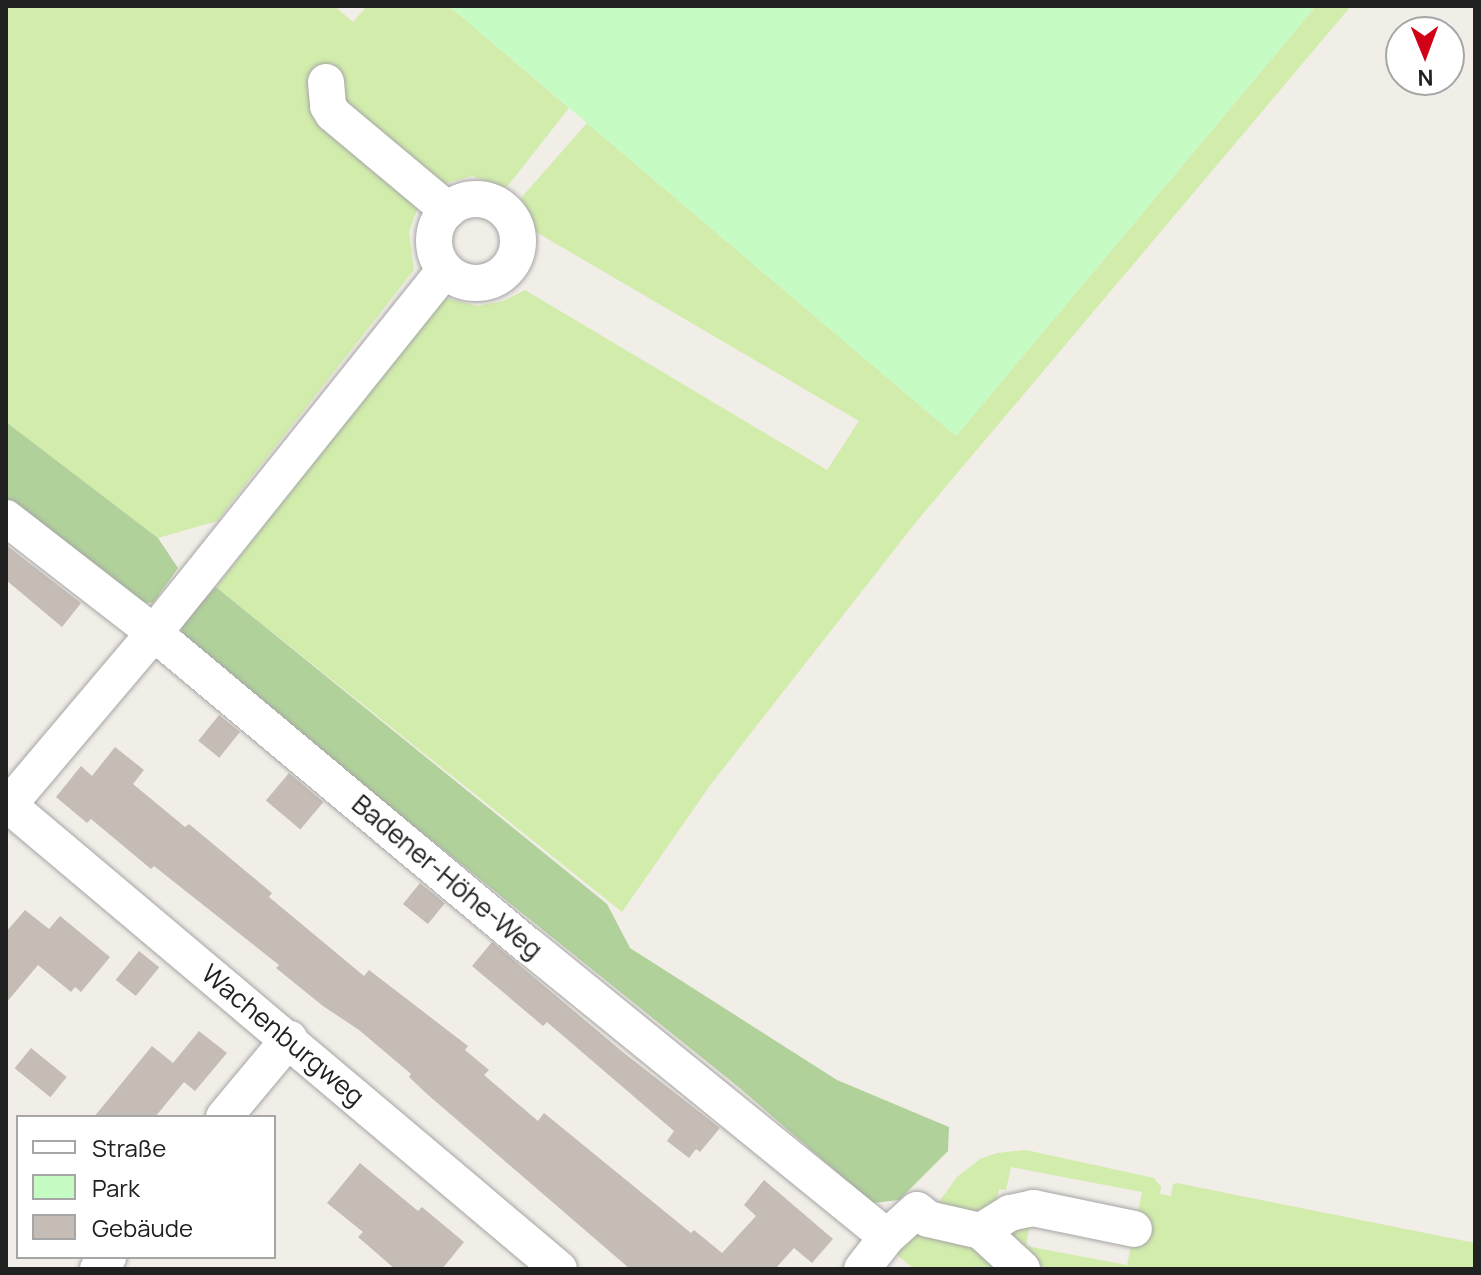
<!DOCTYPE html>
<meta charset="utf-8">
<style>
body{margin:0}
#map{position:relative;width:1481px;height:1275px;overflow:hidden;background:#f1ede7;font-family:Manrope,sans-serif}
div>[style]{position:absolute}
[style*='--x']{left:calc(var(--x)*1px);top:calc(var(--y)*1px);width:calc(var(--w)*1px);rotate:calc(var(--a)*1deg)}
.grass>*{inset:0;background:#d2ecac}
.forest>*{inset:0;background:#b1d19b}
.park>*{inset:0;background:#c6fbc4}
.building>*{inset:0;background:#c6bcb6;transform-origin:0 0}
.roads{filter:drop-shadow(0 0 2px #a5a5a5) drop-shadow(0 0 2px #a5a5a5)}
.minor>*{height:36px;margin:-18px;padding:0 18px;transform-origin:18px;border-radius:18px;background:#fff}
.minor>.ring{margin:-18px;padding:0;box-sizing:content-box;background:none;border:36px solid #fff;border-radius:50%}
span{translate:-50% -50%;white-space:nowrap;text-align:center;line-height:1.15;-webkit-text-stroke:6px #fff;paint-order:stroke}
.street-label{font-size:26px;color:#212121}
.frame{position:absolute;inset:0;border:8px solid #212121;pointer-events:none}
.legend{position:absolute;left:16px;top:1115px;width:260px;height:144px;box-sizing:border-box;background:#fff;border:2px solid #a6a6a6;margin:0;padding:10px 14px;list-style:none;font-size:24px;color:#212121}
.legend li{display:flex;align-items:center;gap:16px;height:40px}
.legend b{width:40px;border:2px solid #a6a6a6}
.north{position:absolute;left:1385px;top:16px;width:80px;height:80px;box-sizing:border-box;background:#fff;border:2px solid #a6a6a6;border-radius:50%;rotate:179deg;font-size:22px;font-weight:700;line-height:32px;text-align:center;color:#212121}
.north::after{content:'';display:block;margin:auto;width:28px;height:36px;background:#d10017;clip-path:polygon(50% 0,100% 100%,50% 72%,0 100%)}
</style>
<div id="map">
<div class="grass">
<div style="clip-path:polygon(6px 6px,334px 6px,353px 22px,367px 6px,449px 6px,569px 108px,506px 188px,472px 176px,436px 186px,418px 207px,409px 232px,414px 270px,217px 521px,158px 538px,6px 422px)"></div>
<div style="clip-path:polygon(1316px 6px,1351px 6px,916px 522px,711px 784px,622px 912px,216px 587px,442px 297px,477px 306px,503px 301px,525px 290px,827px 470px,859px 421px,536px 232px,521px 198px,587px 123px,956px 436px)"></div>
<div style="clip-path:polygon(1026px 1150px,1154px 1178px,1161px 1187px,1160px 1194px,1171px 1196px,1173px 1184px,1177px 1183px,1475px 1243px,1475px 1269px,1046px 1269px,1013px 1243px,1004px 1230px,1030px 1222px,1026px 1246px,1127px 1265px,1142px 1192px,1011px 1167px,1006px 1190px,999px 1189px,994px 1215px,988px 1218px,938px 1203px,957px 1177px,980px 1159px,997px 1153px)"></div>
<div style="clip-path:polygon(910px 1232px,971px 1237px,1008px 1269px,914px 1269px,895px 1253px)"></div>
</div>
<div class="forest">
<div style="clip-path:polygon(6px 422px,158px 538px,178px 568px,153px 603px,138px 602px,6px 499px)"></div>
<div style="clip-path:polygon(216px 587px,607px 904px,630px 948px,837px 1080px,949px 1127px,948px 1151px,899px 1200px,873px 1203px,736px 1085px,185px 642px,180px 625px)"></div>
</div>
<div class="park">
<div style="clip-path:polygon(449px 6px,1316px 6px,956px 436px)"></div>
</div>
<div class="building">
<div style="clip-path:polygon(6px 545px,81px 603px,62px 627px,6px 580px)"></div>
<div style="left:219px;top:715px;width:27px;height:33px;rotate:39deg"></div>
<div style="clip-path:polygon(115px 747px,144px 770px,133px 784px,185px 827px,189px 824px,272px 893px,269px 897px,364px 976px,369px 970px,468px 1046px,465px 1050px,489px 1070px,484px 1075px,538px 1121px,544px 1113px,691px 1233px,694px 1230px,722px 1253px,756px 1216px,744px 1205px,764px 1180px,833px 1239px,812px 1263px,794px 1248px,775px 1269px,630px 1269px,427px 1094px,409px 1077px,411px 1074px,359px 1030px,323px 1006px,276px 968px,279px 965px,154px 866px,151px 869px,91px 819px,87px 823px,56px 797px,81px 766px,92px 776px)"></div>
<div style="left:289px;top:773px;width:45px;height:36px;rotate:40deg"></div>
<div style="left:420px;top:883px;width:32px;height:27px;rotate:39deg"></div>
<div style="clip-path:polygon(25px 910px,49px 929px,60px 916px,110px 957px,81px 992px,75px 987px,71px 992px,38px 965px,6px 1003px,6px 932px)"></div>
<div style="clip-path:polygon(492px 942px,624px 1053px,720px 1128px,700px 1152px,696px 1149px,689px 1158px,667px 1141px,674px 1131px,547px 1022px,543px 1026px,472px 966px)"></div>
<div style="left:139px;top:951px;width:26px;height:37px;rotate:39deg"></div>
<div style="clip-path:polygon(199px 1031px,227px 1053px,195px 1091px,184px 1082px,155px 1117px,94px 1117px,152px 1046px,173px 1063px)"></div>
<div style="left:31px;top:1048px;width:46px;height:26px;rotate:39deg"></div>
<div style="clip-path:polygon(360px 1163px,418px 1211px,422px 1207px,464px 1242px,442px 1269px,395px 1269px,358px 1237px,363px 1232px,327px 1203px)"></div>
</div>
<div class="roads">
<div class="minor">
<div style="--x:326;--y:82;--w:24;--a:85"></div>
<div style="--x:328;--y:106;--w:9;--a:58"></div>
<div style="--x:333;--y:114;--w:150;--a:39.9"></div>
<div class="ring" style="left:434px;top:199px;width:48px;height:48px"></div>
<div style="--x:6;--y:518;--w:187;--a:37.8"></div>
<div style="--x:154;--y:633;--w:488;--a:39.9"></div>
<div style="--x:529;--y:946;--w:461;--a:39.1"></div>
<div style="--x:6;--y:803;--w:723;--a:40.12"></div>
<div style="--x:6;--y:808;--w:229;--a:-49.8"></div>
<div style="--x:154;--y:633;--w:465;--a:-51.3"></div>
<div style="--x:224;--y:1117;--w:102;--a:-50.2"></div>
<div style="--x:981;--y:1231;--w:34;--a:-32"></div>
<div style="--x:1010;--y:1213;--w:24;--a:-12"></div>
<div style="--x:1033;--y:1208;--w:103;--a:11.7"></div>
<div style="--x:98;--y:1269;--w:16;--a:-50"></div>
<div style="--x:862;--y:1269;--w:41;--a:-52"></div>
<div style="--x:887;--y:1237;--w:40;--a:-42"></div>
<div style="--x:917;--y:1210;--w:14;--a:39"></div>
<div style="--x:928;--y:1219;--w:54;--a:12.8"></div>
<div style="--x:981;--y:1231;--w:56;--a:42.8"></div>
</div>
</div>
<div class="street-label">
<span style="left:447px;top:877px;rotate:40deg">Badener-Höhe-Weg</span>
<span style="left:283px;top:1035px;rotate:40deg">Wachenburgweg</span>
</div>
<div class="frame"></div>
<ul class="legend">
<li><b style="height:10px;background:#fff"></b>Straße</li>
<li><b style="height:22px;background:#c6fbc4"></b>Park</li>
<li><b style="height:22px;background:#c6bcb6"></b>Gebäude</li>
</ul>
<div class="north">N</div>
</div>
